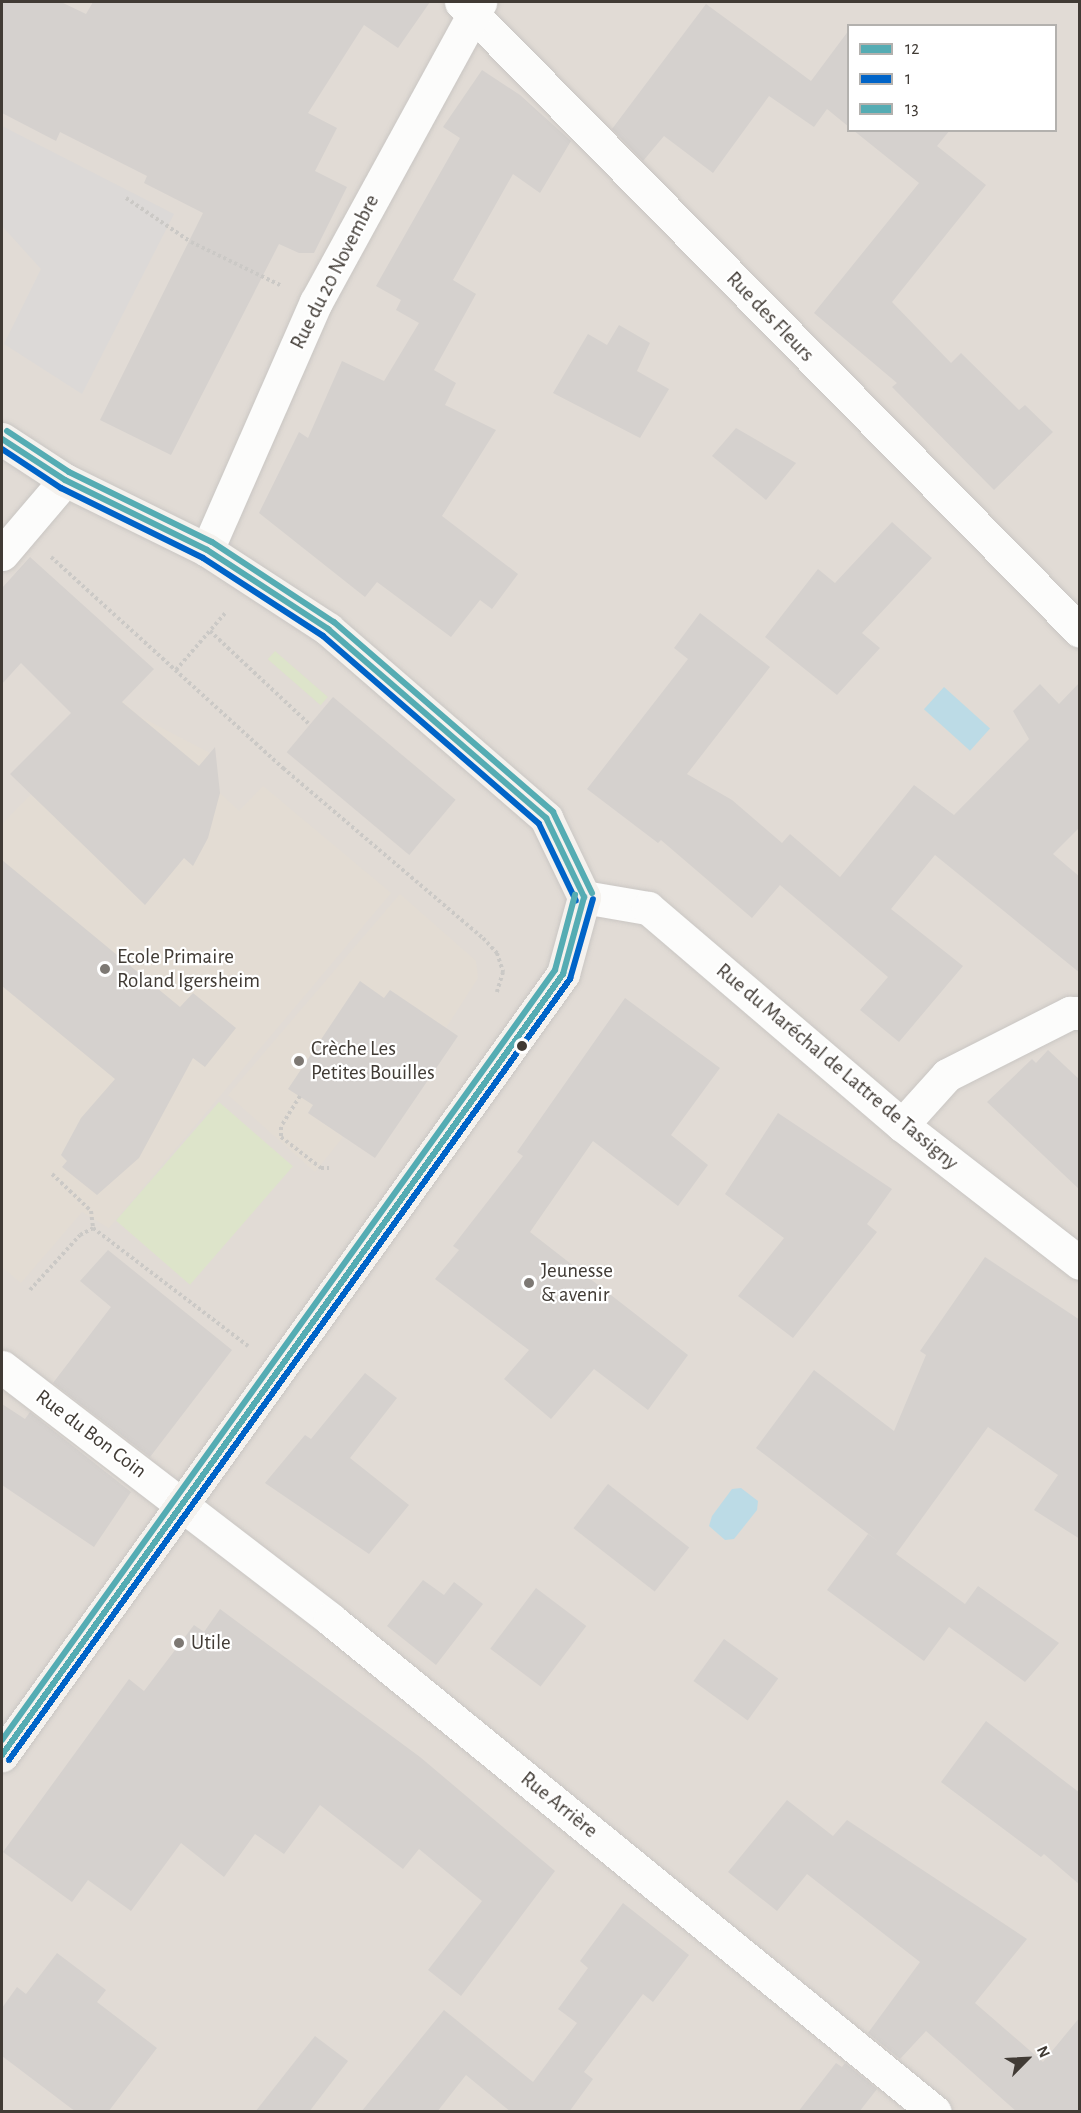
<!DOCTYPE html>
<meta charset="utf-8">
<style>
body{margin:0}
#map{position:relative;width:1081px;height:2113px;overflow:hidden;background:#edeae7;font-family:"Alegreya Sans",sans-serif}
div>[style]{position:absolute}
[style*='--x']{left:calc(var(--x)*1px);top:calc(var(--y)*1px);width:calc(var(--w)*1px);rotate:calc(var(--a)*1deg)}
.residential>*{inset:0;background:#e1dbd5}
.education>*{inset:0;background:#e3dcd3}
.green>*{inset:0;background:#dde4ca;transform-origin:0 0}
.parking>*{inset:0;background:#dcd9d7}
.water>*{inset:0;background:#bcdbe6;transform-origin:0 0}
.building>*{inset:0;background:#d5d1ce;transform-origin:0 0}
.path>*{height:4px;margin-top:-2px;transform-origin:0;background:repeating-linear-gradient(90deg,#cbc9c6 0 3px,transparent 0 6px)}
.roads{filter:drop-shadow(0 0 2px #c9c6c3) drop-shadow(0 0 2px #c9c6c3)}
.street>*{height:33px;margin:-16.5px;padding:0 16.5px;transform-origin:16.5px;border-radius:16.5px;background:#fcfcfb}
.secondary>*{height:33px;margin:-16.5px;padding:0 16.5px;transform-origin:16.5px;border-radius:16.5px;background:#f5f2ee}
.bus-1>*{height:6px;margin:-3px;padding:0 3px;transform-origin:3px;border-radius:3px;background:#55acb3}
.bus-2>*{height:6px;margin:-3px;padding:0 3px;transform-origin:3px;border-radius:3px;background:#0064c8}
.bus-3>*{height:6px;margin:-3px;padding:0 3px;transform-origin:3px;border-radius:3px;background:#55acb3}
.dots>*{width:16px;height:16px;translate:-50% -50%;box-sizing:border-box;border:3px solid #fff;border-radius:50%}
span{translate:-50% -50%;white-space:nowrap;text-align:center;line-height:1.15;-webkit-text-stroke:4.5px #fff;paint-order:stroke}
.street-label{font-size:21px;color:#413b35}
.poi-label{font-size:21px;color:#413b35}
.left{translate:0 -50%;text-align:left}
.frame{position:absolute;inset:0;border:3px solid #413b35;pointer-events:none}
.legend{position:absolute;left:847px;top:24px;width:210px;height:108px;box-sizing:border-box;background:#fff;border:2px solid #b3b1ae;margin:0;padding:8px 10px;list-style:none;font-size:18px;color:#413b35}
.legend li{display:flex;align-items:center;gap:12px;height:30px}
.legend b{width:30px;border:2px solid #b3b1ae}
.north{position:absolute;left:997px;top:2029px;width:60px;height:60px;-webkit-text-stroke:4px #fff;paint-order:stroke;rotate:66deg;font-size:16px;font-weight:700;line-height:24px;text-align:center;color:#413b35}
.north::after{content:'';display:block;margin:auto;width:21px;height:27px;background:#413b35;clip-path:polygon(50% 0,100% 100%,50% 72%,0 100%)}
</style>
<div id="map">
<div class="residential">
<div style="clip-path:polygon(evenodd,2px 2px,1079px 2px,1079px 2111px,2px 2111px,2px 2px,848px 26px,1056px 26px,1056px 130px,848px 130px,848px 26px)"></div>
</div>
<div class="education">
<div style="clip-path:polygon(122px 701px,139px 716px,210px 753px,220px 793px,239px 811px,263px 786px,391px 893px,109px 1228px,82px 1212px,21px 1283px,2px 1267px,2px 824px)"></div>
<div style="clip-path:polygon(400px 894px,476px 961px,478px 978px,446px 1028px,390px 990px,308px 1112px,343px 1137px,315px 1172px,228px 1095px)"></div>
</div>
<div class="green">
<div style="left:275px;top:651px;width:70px;height:11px;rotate:41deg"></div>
<div style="left:219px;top:1102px;width:98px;height:157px;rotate:41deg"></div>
</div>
<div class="parking">
<div style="clip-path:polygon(2px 126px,174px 214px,82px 394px,4px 344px,41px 269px,2px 226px)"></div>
</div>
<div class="water">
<div style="left:944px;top:687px;width:62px;height:30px;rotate:42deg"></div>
<div style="clip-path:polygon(741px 1488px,758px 1501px,757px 1510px,734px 1539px,725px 1540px,709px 1526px,712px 1516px,732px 1489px)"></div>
</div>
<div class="building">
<div style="clip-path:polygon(2px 2px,61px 2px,86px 14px,93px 2px,430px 2px,398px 48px,364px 25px,308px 113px,337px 128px,315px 171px,347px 187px,314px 253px,299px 253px,279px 244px,171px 455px,100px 420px,203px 213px,144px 183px,147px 176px,60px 132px,56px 141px,2px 113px)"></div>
<div style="clip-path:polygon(706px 4px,811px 81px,849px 30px,849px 127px,827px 109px,814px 127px,769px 96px,713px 173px,664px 136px,643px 161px,612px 129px)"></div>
<div style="clip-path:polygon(482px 70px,520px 95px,571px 141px,540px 193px,513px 174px,453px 280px,476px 294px,434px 370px,456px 383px,445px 405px,496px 430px,442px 516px,518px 574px,492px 609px,480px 600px,451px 637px,377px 582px,365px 597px,259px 513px,299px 432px,308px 438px,342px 361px,384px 381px,419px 323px,396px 310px,401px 300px,376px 286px,460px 138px,443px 127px)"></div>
<div style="clip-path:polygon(853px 130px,950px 130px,937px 146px,986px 185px,892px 302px,951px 363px,961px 353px,1019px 410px,1025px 405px,1053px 432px,994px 490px,892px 387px,897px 383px,814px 313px,919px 183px)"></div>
<div style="clip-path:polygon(619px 325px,650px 343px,637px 371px,669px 389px,640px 438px,553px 393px,588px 334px,607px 345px)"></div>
<div style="clip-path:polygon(736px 428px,796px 463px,766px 500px,712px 456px)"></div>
<div style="clip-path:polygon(892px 522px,932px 558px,862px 633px,880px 648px,837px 695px,765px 637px,818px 569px,835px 583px)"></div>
<div style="clip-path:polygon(30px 557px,154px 669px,122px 702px,199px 766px,215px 747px,220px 793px,208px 838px,193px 866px,184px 858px,145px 905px,10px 774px,71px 713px,21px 663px,2px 684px,2px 588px)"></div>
<div style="clip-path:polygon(700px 613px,770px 667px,687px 774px,732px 800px,782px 843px,790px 834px,840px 877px,914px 785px,954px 815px,1029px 739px,1013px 711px,1040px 684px,1059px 704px,1080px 682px,1080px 827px,1053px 854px,1080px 877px,1080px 973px,935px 855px,891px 909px,963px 966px,899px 1042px,860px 1010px,888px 977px,780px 885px,752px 918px,661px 840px,658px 843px,587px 789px,688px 659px,674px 648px)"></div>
<div style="left:333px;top:697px;width:160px;height:72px;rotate:40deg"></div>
<div style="clip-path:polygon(2px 860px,180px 1007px,193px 993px,236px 1028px,205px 1067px,193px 1058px,139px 1158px,97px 1195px,62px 1167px,67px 1161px,61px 1155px,81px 1118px,115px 1079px,2px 986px)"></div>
<div style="clip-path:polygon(360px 981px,384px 998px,390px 990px,458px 1036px,375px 1158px,308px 1113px,313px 1105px,288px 1089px)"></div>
<div style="clip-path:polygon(625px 998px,720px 1068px,671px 1135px,708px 1165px,678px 1206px,593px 1141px,530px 1232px,688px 1355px,648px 1410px,594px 1369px,551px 1419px,504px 1379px,529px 1350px,435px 1279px,459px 1250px,453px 1246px,523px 1156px,517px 1152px)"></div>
<div style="clip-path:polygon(1048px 1050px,1080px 1080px,1080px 1190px,987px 1102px,1032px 1059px,1036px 1063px)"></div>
<div style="clip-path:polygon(778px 1113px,892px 1189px,867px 1224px,877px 1232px,793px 1338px,738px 1296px,784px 1238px,725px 1194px)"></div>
<div style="clip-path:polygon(108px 1250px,232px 1350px,150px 1457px,53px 1383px,111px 1307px,80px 1281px)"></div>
<div style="clip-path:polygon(985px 1257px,1080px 1320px,1080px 1539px,1034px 1510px,1058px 1475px,988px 1427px,896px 1554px,965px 1604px,978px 1586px,1059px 1643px,1025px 1682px,949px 1627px,924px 1661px,827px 1590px,868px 1534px,879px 1542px,756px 1448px,814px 1370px,894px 1431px,926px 1355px,920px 1351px)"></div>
<div style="clip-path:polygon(365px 1373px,397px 1398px,350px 1458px,409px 1505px,369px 1554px,265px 1483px,305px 1435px,311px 1439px)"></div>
<div style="clip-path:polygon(2px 1404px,25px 1419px,30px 1412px,131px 1492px,94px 1547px,2px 1485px)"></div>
<div style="left:608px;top:1484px;width:103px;height:56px;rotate:38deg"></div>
<div style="clip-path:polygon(423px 1580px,444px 1595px,454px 1582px,483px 1604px,436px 1665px,387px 1626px)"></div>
<div style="left:536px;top:1588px;width:63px;height:76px;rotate:37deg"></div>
<div style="clip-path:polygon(220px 1609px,420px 1757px,555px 1871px,461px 1996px,428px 1970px,482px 1901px,419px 1849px,403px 1869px,320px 1805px,284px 1854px,255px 1834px,224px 1877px,181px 1843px,131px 1911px,88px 1880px,72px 1902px,3px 1852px,129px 1679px,144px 1691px,194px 1625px,204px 1632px)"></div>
<div style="left:724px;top:1639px;width:67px;height:52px;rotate:36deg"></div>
<div style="clip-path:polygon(986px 1721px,1080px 1793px,1080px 1885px,1044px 1854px,1041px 1857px,941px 1782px)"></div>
<div style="clip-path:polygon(787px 1800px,833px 1836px,847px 1820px,1027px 1939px,975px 2003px,1043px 2062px,1080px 2017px,1080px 2112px,1017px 2112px,926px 2031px,900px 2059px,868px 2033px,920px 1962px,807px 1874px,777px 1911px,728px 1872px)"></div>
<div style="clip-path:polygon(623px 1903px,689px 1955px,653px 2002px,643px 1994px,584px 2072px,593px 2079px,569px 2112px,511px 2112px,466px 2075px,437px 2112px,361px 2112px,444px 2010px,533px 2082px,577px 2023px,558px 2009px,588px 1968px,580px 1961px)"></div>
<div style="clip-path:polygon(57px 1953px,106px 1990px,97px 2002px,157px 2048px,108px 2112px,76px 2112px,2px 2056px,2px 2008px,17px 1987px,26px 1994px)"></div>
<div style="clip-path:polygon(315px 2036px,348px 2061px,309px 2112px,255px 2112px)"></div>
<div style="clip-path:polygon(836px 2063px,842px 2067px,845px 2063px,877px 2089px,859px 2112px,798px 2112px)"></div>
</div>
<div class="path">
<div style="--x:126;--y:198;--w:78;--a:34.1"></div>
<div style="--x:191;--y:242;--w:99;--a:25.8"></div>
<div style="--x:51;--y:557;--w:314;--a:42.3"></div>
<div style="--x:283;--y:768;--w:262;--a:40.4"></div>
<div style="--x:483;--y:938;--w:21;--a:47"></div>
<div style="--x:497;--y:953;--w:20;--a:72"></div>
<div style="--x:503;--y:972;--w:21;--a:107"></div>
<div style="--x:210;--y:631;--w:137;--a:43.2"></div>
<div style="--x:176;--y:670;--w:77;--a:-49.2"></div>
<div style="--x:300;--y:1096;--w:36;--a:122"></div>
<div style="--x:281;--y:1127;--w:10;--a:90"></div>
<div style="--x:281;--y:1137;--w:51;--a:37.8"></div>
<div style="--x:321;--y:1168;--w:8;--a:0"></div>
<div style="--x:52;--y:1174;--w:54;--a:43.5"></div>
<div style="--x:91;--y:1211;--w:17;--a:83"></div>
<div style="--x:30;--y:1290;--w:74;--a:-47.7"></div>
<div style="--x:80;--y:1235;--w:15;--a:-28"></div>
<div style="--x:93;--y:1228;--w:195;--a:37.3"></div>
</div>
<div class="roads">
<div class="street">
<div style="--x:461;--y:2;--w:882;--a:45.46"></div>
<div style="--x:207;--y:550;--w:271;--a:-66.3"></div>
<div style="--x:316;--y:302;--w:342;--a:-61.3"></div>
<div style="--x:2;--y:554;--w:97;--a:-49.6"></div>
<div style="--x:584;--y:897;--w:65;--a:9.8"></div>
<div style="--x:648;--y:908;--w:334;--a:40.5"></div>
<div style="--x:902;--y:1125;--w:225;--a:37.8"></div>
<div style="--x:902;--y:1125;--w:67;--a:-48"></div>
<div style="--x:947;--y:1075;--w:138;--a:-26.8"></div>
<div style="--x:1070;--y:1013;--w:10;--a:0"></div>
<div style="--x:2;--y:1367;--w:414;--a:37.5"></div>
<div style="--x:330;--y:1619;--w:780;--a:39.18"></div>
</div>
<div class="secondary">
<div style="--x:2;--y:439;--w:75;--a:33.1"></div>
<div style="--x:65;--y:480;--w:158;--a:26.2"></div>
<div style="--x:207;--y:550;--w:145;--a:33.1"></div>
<div style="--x:328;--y:629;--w:289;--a:40.9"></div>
<div style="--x:546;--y:818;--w:88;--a:64.3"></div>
<div style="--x:584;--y:897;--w:80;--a:105.3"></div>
<div style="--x:563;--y:974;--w:962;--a:125.69"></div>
</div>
</div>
<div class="bus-1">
<div style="--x:2;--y:439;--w:75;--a:33.1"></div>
<div style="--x:65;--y:480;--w:158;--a:26.2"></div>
<div style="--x:207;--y:550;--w:145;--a:33.1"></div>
<div style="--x:328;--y:629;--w:289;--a:40.9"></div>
<div style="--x:546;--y:818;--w:88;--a:64.3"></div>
<div style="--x:2;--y:1755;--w:962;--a:-54.31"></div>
<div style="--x:563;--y:974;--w:80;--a:-74.7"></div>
</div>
<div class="bus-2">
<div style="--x:2;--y:449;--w:71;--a:33.5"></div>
<div style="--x:61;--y:488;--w:158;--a:26.2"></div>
<div style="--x:203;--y:558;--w:143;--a:33"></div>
<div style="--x:323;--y:636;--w:286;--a:41"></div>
<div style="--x:539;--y:824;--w:85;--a:64.3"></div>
<div style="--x:9;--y:1760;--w:962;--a:-54.31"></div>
<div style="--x:570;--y:979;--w:83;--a:-74"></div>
</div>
<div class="bus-3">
<div style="--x:7;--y:431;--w:74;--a:33.5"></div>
<div style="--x:69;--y:472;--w:159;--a:26.1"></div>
<div style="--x:212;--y:542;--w:146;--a:33.3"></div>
<div style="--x:334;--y:622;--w:290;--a:40.9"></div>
<div style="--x:553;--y:812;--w:90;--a:64.3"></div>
<div style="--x:2;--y:1740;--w:948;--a:-54.31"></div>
<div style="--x:555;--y:970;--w:78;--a:-75.1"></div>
</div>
<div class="dots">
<div style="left:105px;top:969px;background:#7d7873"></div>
<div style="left:522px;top:1046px;background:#413b35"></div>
<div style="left:299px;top:1061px;background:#7d7873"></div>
<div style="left:529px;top:1283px;background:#7d7873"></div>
<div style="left:179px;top:1643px;background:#7d7873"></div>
</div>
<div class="street-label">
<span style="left:335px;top:272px;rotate:-63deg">Rue du 20 Novembre</span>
<span style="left:770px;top:317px;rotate:46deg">Rue des Fleurs</span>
<span style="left:837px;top:1067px;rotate:40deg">Rue du Maréchal de Lattre de Tassigny</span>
<span style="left:91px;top:1434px;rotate:37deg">Rue du Bon Coin</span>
<span style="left:559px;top:1805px;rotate:39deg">Rue Arrière</span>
</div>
<div class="poi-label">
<span class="left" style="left:117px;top:969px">Ecole Primaire<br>Roland Igersheim</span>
<span class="left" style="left:311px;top:1061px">Crèche Les<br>Petites Bouilles</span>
<span class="left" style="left:541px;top:1283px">Jeunesse<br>&amp; avenir</span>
<span class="left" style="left:191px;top:1643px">Utile</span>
</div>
<div class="frame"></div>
<ul class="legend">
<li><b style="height:8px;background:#55acb3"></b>12</li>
<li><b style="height:8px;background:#0064c8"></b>1</li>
<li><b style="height:8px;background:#55acb3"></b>13</li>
</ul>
<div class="north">N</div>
</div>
